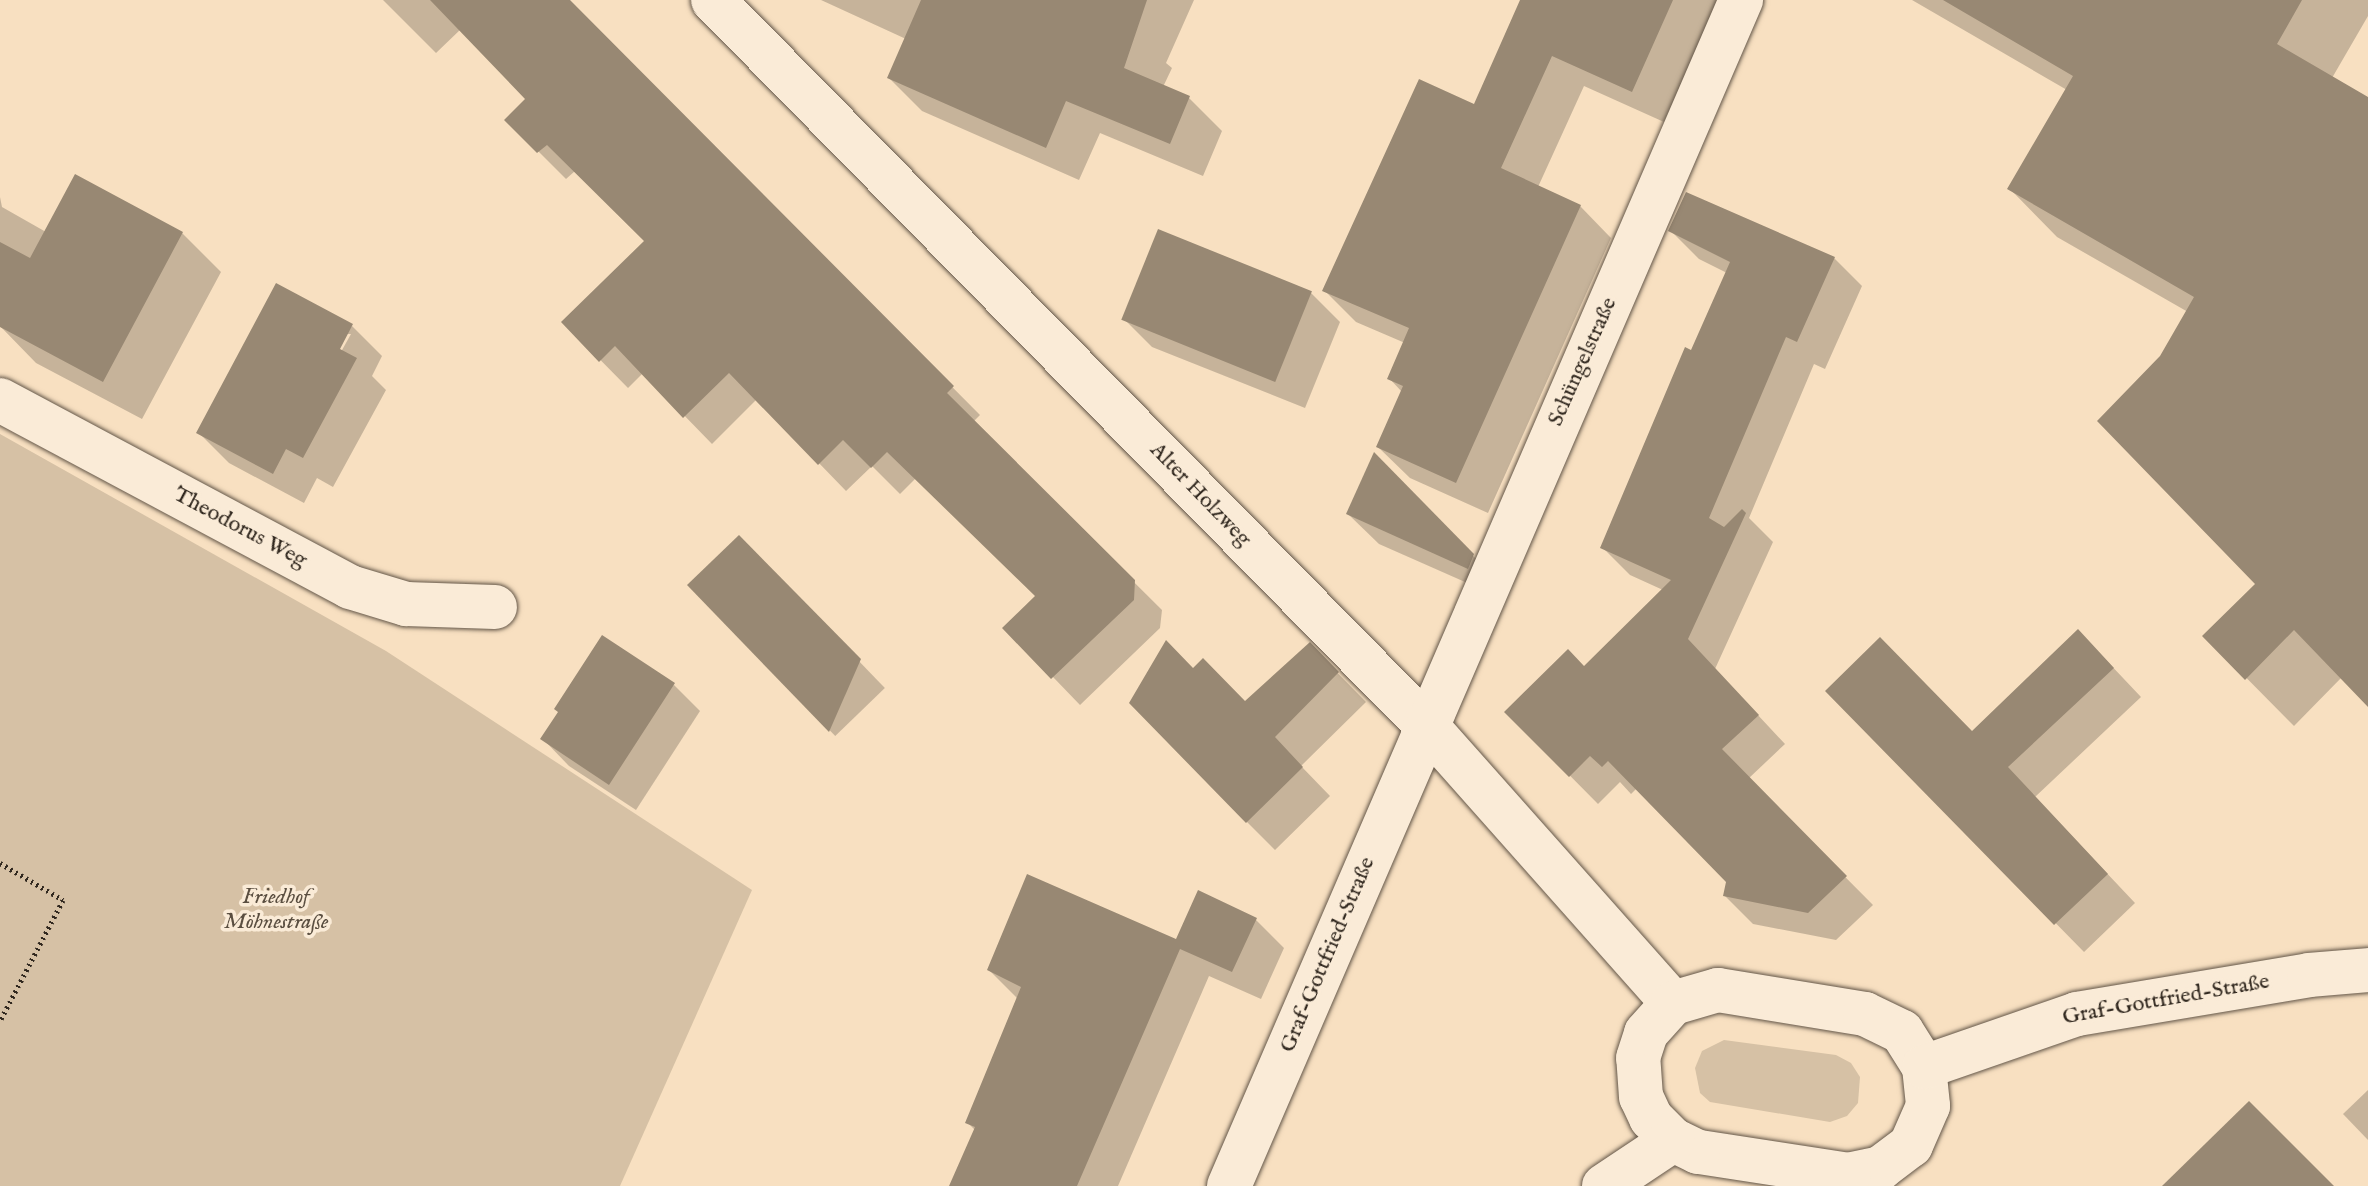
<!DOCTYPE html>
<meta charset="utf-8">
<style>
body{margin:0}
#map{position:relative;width:2368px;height:1186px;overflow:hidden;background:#f8e0c1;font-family:"IM FELL English",serif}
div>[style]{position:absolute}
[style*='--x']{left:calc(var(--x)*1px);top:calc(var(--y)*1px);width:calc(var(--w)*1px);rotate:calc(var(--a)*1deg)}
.green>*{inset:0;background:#d6c1a5}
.shadow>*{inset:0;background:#0003;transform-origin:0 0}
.building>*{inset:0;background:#988873;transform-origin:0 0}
.path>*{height:5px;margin-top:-2.5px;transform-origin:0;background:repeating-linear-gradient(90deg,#31281f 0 2px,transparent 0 6px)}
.roads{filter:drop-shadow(0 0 2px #635648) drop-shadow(0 0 2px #635648)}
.street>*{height:44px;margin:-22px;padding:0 22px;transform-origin:22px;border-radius:22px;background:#faebd7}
.secondary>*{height:44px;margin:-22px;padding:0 22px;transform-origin:22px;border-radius:22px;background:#faebd7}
span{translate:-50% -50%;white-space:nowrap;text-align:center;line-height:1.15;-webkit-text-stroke:7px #faebd7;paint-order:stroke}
.street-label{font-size:22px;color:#31281f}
.park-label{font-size:22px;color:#5a4e40;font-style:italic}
</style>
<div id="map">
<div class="green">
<div style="clip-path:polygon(0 434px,386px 651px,752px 890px,620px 1186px,0 1186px)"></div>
<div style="clip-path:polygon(1724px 1040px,1836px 1055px,1851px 1063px,1860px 1077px,1858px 1103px,1847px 1116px,1830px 1122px,1710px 1102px,1700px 1093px,1695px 1068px,1702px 1051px)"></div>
</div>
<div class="shadow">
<div style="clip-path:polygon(383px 0,543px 0,598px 30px,980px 415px,973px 422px,1162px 610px,1160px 628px,1080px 705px,1053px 677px,1037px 596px,916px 478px,900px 494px,872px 466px,846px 491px,757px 399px,712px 444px,643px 373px,628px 388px,563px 322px,646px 242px,575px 171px,566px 179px,507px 120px,528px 99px,461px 29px,436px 53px)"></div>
<div style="clip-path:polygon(821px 0,1194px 0,1166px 63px,1172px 68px,1163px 87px,1189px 98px,1222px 131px,1203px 176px,1100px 133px,1079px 180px,922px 111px,889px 78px,906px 39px)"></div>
<div style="clip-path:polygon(1523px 0,1718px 0,1664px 122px,1584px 86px,1538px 187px,1580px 206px,1611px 238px,1488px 513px,1410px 478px,1378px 447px,1402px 392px,1389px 378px,1405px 343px,1356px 322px,1325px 291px,1475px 107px)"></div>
<div style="clip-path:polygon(1912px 0,2368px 0,2368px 16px,2332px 78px,2368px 99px,2368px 703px,2342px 677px,2294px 726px,2205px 636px,2258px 584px,2162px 357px,2188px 312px,2057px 237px,2010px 189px,2067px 90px)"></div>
<div style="clip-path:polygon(0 197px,2px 207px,46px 232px,182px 233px,221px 272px,142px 419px,36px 363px,0 326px)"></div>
<div style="clip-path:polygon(1671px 231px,1834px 258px,1862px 286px,1825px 369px,1814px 364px,1749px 518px,1773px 542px,1715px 669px,1785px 744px,1748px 779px,1873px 905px,1836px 940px,1753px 924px,1725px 896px,1728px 882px,1637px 788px,1631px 794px,1620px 782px,1598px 804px,1507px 712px,1584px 668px,1663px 590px,1630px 575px,1602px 547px,1727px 273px,1699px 259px)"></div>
<div style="clip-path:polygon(1311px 293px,1340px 322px,1305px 408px,1152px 347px,1124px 319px)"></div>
<div style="clip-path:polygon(evenodd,352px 326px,382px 356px,372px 376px,386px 390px,333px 487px,317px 478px,304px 503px,229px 463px,199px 433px,352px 326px,346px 334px,351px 334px,337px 359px,334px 357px,346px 334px)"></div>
<div style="clip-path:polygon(1374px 456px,1503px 586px,1499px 597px,1379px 544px,1348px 514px)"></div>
<div style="left:739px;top:537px;width:210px;height:69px;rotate:46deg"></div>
<div style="clip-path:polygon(1310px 645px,1366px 702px,1301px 766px,1330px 796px,1275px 850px,1247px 822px,1193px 670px,1245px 703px)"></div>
<div style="clip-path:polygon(2106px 660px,2141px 697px,2035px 797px,2135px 903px,2084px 952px,1828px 691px,1972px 734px)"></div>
<div style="clip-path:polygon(674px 685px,700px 711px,636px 810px,569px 766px,543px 739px)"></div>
<div style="clip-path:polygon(1256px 920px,1284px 948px,1261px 999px,1209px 976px,1118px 1186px,951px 1186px,976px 1131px,967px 1122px,1018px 999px,989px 970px,1177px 942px)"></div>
<div style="clip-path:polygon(2368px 1090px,2368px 1140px,2343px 1114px)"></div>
</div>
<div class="building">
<div style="clip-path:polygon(430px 0,570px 0,954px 386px,947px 393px,1135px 580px,1134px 600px,1051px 679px,1002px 628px,1035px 596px,887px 452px,871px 468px,843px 440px,818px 465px,729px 373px,683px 418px,615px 346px,599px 362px,561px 322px,644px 241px,547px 145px,537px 153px,504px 120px,525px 99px)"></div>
<div style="clip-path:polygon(921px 0,1147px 0,1124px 68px,1190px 96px,1170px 144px,1066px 101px,1046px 148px,887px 78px)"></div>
<div style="clip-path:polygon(1520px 0,1673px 0,1632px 92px,1552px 56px,1501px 168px,1581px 205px,1456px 483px,1376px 447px,1403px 386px,1387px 379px,1409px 328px,1322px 291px,1419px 79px,1474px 104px)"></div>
<div style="clip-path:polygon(1943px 0,2302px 0,2277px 44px,2368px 97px,2368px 707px,2294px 630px,2245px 680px,2202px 636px,2255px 584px,2097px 421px,2160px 356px,2194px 297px,2007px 189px,2073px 76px)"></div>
<div style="clip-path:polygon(75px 174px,183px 232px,103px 382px,0 327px,0 242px,30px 258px)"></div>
<div style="clip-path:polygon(1686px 192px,1835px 257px,1797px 342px,1786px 337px,1709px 518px,1724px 527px,1742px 509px,1746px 513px,1688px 639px,1759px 715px,1722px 749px,1847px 876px,1808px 913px,1723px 896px,1726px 882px,1608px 761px,1602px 767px,1590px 756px,1569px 777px,1504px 712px,1568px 649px,1584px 666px,1671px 580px,1600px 548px,1685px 347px,1691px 350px,1730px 262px,1668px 231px)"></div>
<div style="left:1158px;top:229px;width:166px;height:98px;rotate:22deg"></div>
<div style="clip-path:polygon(276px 283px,353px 324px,340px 349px,357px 358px,303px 458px,286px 449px,273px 474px,196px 433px)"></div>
<div style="clip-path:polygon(1374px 452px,1474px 554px,1468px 569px,1346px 514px)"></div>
<div style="clip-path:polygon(739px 535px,861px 659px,829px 732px,687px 585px)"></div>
<div style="clip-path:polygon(2078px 629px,2114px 668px,2008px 767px,2108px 874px,2054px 925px,1825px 691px,1880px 637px,1972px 731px)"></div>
<div style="clip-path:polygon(602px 635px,675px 683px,609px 785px,540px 739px,558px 712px,554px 709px)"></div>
<div style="clip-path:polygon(1166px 640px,1193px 668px,1203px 658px,1245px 701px,1310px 642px,1339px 672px,1275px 737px,1303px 767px,1246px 823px,1129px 703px)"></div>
<div style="clip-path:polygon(1027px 874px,1176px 939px,1198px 890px,1257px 918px,1232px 972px,1180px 949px,1077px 1186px,949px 1186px,975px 1127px,965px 1123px,1021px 987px,987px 970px)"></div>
<div style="clip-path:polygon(2249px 1101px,2334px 1186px,2162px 1186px)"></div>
</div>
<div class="path">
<div style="--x:0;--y:863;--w:73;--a:30.4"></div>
<div style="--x:63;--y:900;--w:136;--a:117.5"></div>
</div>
<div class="roads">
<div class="street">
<div style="--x:713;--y:0;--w:1015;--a:45.48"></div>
<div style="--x:1425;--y:724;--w:373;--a:48.4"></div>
<div style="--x:0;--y:400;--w:397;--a:28.1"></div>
<div style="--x:350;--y:587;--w:59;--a:16.9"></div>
<div style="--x:406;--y:604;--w:89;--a:1.9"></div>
<div style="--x:1229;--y:1186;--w:1292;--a:-66.65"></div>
</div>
<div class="secondary">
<div style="--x:1718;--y:990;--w:149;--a:9.3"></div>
<div style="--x:1865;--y:1014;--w:41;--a:25.9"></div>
<div style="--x:1902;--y:1032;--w:41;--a:57.8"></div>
<div style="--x:1924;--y:1067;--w:39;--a:84"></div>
<div style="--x:1928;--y:1106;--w:43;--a:113.6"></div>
<div style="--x:1911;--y:1145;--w:38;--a:143"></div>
<div style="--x:1881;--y:1168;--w:33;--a:168"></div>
<div style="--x:1849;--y:1175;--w:153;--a:-171.3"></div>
<div style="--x:1698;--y:1152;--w:28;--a:-154"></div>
<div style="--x:1673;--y:1140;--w:31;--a:-135"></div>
<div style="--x:1651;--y:1118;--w:23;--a:-115"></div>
<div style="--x:1641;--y:1097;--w:39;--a:-94"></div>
<div style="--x:1638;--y:1058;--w:26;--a:-72"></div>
<div style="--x:1646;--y:1033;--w:40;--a:-48"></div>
<div style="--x:1673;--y:1003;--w:47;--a:-16.1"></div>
<div style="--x:1924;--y:1067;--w:162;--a:-19.1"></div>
<div style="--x:2077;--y:1014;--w:235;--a:-9.5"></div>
<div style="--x:2309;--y:975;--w:59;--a:-4.8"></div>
<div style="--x:1604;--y:1186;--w:83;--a:-33.7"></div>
</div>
</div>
<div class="street-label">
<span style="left:1583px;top:362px;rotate:-66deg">Schüngelstraße</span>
<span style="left:1200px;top:495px;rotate:46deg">Alter Holzweg</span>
<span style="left:240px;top:528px;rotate:28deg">Theodorus Weg</span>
<span style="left:1328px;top:955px;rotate:-67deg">Graf-Gottfried-Straße</span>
<span style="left:2166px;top:1000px;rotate:-10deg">Graf-Gottfried-Straße</span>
</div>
<div class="park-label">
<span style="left:276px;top:910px">Friedhof<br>Möhnestraße</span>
</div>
</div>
